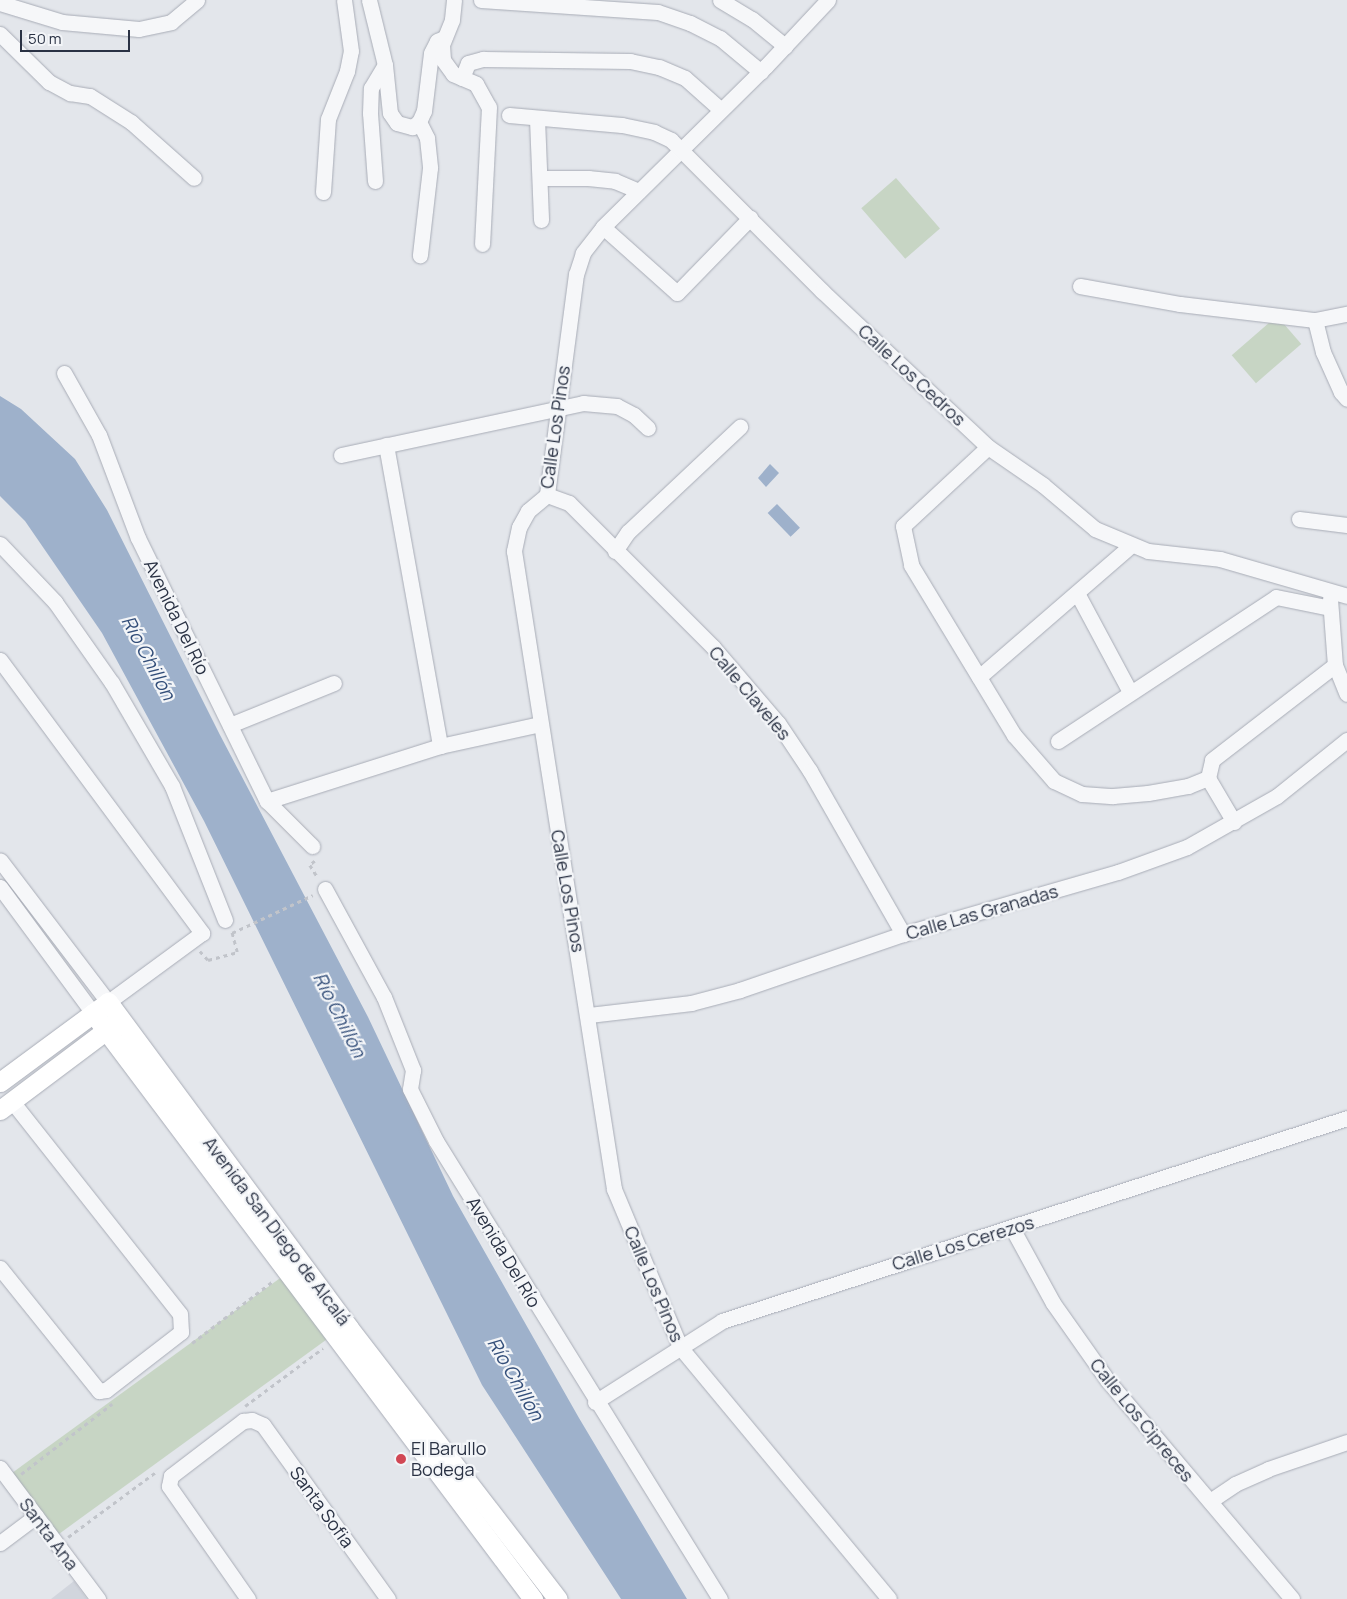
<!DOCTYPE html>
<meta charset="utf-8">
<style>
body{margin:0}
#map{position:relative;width:1347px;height:1599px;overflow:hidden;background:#e3e6eb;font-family:Manrope,sans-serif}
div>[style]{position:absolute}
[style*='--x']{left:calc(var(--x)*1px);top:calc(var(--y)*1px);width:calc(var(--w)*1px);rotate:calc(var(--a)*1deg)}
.built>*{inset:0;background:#d1d5dd}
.green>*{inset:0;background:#c7d5c4;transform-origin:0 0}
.water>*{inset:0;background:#9eb1cb;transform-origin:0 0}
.path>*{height:2.5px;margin-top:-1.25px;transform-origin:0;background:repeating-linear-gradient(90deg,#c1c4ca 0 4px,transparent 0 8px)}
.roads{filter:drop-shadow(0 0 1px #a8acb6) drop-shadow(0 0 1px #a8acb6)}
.minor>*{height:15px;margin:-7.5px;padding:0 7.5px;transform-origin:7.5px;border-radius:7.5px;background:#f6f7f9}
.major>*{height:19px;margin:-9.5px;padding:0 9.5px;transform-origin:9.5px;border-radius:9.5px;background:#fff}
.dots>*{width:14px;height:14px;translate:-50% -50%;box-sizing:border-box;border:2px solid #f3f5f8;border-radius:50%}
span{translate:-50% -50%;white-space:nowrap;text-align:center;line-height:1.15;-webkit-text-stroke:4.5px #f3f5f8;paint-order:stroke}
.street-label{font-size:18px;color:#2a3244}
.poi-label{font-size:18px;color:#2a3244}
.left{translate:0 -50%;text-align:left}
.water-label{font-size:19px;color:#334e79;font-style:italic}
.scale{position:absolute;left:20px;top:30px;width:110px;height:22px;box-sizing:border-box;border:2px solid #2a3244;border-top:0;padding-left:6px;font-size:15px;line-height:18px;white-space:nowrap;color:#2a3244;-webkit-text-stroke:4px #f3f5f8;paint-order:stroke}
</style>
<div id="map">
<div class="built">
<div style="clip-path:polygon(74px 1581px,87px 1599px,51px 1599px)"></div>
</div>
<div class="green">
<div style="left:896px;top:178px;width:67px;height:46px;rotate:49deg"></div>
<div style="left:1277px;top:316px;width:37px;height:60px;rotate:49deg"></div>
<div style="left:283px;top:1276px;width:77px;height:335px;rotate:54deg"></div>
</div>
<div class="water">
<div style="clip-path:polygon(0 396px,21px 409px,75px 459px,107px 510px,220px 735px,368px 1017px,453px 1196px,579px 1418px,687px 1599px,621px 1599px,482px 1385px,204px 821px,102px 633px,25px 521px,0 496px)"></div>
<div style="clip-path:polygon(770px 464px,779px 473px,766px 487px,758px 478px)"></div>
<div style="left:777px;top:504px;width:33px;height:13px;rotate:46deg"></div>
</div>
<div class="path">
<div style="--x:315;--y:861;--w:6;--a:141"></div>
<div style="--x:310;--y:865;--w:13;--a:58"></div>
<div style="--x:200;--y:951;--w:12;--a:48"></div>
<div style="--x:208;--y:960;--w:30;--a:-15"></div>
<div style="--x:237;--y:952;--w:20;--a:-105"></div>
<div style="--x:232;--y:933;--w:89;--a:-25.1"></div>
<div style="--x:192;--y:1343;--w:102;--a:-37.4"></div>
<div style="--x:245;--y:1406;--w:97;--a:-36.6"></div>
<div style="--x:21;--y:1474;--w:115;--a:-37.6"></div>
<div style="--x:68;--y:1537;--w:109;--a:-36.5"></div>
</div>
<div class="roads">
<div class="minor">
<div style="--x:369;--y:0;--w:67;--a:76.2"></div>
<div style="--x:385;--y:65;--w:48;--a:84.1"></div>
<div style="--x:390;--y:113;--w:12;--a:55"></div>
<div style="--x:397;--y:123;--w:16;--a:15"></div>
<div style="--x:412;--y:127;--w:9;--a:-36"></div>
<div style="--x:419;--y:122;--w:12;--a:-66"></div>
<div style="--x:424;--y:111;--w:58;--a:-83.1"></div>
<div style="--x:431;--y:53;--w:13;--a:-63"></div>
<div style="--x:437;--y:41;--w:8;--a:-23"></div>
<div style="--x:454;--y:0;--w:20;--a:96"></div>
<div style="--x:452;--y:20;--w:27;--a:112"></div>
<div style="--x:442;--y:45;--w:15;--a:86"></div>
<div style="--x:443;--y:60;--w:17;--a:54"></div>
<div style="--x:453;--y:74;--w:25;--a:23"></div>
<div style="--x:476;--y:84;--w:26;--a:61"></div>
<div style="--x:489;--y:107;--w:137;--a:92.9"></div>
<div style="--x:481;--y:0;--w:177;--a:3.9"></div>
<div style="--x:658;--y:12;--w:34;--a:19"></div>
<div style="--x:690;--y:23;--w:34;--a:27"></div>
<div style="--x:720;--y:38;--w:53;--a:39.7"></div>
<div style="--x:720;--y:0;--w:37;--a:31"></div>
<div style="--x:752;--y:19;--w:43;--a:39.3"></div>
<div style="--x:828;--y:0;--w:91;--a:133.2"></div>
<div style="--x:766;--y:66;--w:229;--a:135.4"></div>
<div style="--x:603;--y:227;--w:33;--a:128"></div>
<div style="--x:583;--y:253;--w:22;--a:108"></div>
<div style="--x:576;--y:274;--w:223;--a:97.5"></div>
<div style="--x:547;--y:495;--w:25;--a:140"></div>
<div style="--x:528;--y:511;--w:18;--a:119"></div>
<div style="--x:519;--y:527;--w:25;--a:102"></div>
<div style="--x:514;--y:551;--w:646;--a:81.09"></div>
<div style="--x:614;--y:1189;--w:171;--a:67.3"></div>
<div style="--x:680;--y:1347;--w:327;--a:50.3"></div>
<div style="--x:0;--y:3;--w:65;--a:17"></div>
<div style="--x:62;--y:22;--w:77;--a:5.2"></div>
<div style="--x:139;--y:29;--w:33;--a:-12"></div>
<div style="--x:171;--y:22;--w:34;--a:-40"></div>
<div style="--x:0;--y:34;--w:69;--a:44.4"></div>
<div style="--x:49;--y:82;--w:24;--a:28"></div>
<div style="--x:70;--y:93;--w:20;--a:9"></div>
<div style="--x:90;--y:96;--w:49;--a:32.4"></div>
<div style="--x:131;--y:122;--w:84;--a:41.6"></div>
<div style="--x:462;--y:78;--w:16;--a:-68"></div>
<div style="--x:468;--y:63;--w:16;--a:-15"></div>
<div style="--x:483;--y:59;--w:147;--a:0.8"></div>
<div style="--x:630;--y:61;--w:30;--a:12"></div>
<div style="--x:659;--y:67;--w:28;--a:23"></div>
<div style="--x:685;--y:78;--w:48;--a:41.6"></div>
<div style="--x:509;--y:115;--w:113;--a:5.1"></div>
<div style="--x:622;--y:125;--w:33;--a:12"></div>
<div style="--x:654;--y:132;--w:19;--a:25"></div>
<div style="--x:671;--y:140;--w:214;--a:45"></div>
<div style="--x:822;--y:291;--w:228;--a:43.2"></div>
<div style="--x:988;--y:447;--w:67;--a:34.6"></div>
<div style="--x:1043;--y:485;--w:68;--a:40.2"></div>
<div style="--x:1095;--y:529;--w:57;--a:22.5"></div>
<div style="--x:1148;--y:551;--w:72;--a:6.3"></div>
<div style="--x:1220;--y:559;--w:132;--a:16.2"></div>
<div style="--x:537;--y:119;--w:101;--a:87.7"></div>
<div style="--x:419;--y:122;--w:18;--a:63"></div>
<div style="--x:427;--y:138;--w:30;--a:84"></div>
<div style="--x:430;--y:168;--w:88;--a:96.6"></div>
<div style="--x:540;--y:178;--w:48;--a:0"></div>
<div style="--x:588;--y:178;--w:27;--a:6"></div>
<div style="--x:615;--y:181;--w:26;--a:23"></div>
<div style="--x:375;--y:181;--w:68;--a:-94.2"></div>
<div style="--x:370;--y:113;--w:25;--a:-88"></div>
<div style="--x:371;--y:88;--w:27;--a:-59"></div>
<div style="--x:323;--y:192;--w:73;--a:-86.1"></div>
<div style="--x:328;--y:119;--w:52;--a:-68.4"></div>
<div style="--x:347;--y:71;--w:20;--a:-79"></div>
<div style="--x:351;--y:51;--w:51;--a:-97.8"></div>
<div style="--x:603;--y:227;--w:99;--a:41.7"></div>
<div style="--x:677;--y:293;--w:105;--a:-45.8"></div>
<div style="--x:1080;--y:286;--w:102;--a:10.2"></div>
<div style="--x:1180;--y:304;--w:136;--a:6.8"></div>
<div style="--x:1315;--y:320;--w:33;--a:-11"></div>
<div style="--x:1315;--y:320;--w:33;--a:76"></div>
<div style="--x:1323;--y:352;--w:44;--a:65.8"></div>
<div style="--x:1341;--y:392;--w:9;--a:49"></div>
<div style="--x:64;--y:373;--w:71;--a:60.6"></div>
<div style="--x:99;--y:435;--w:110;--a:69.3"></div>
<div style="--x:138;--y:538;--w:293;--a:63.9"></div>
<div style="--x:267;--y:801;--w:64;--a:45"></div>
<div style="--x:386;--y:445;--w:306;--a:79.8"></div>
<div style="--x:988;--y:447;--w:116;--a:137.1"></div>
<div style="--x:903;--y:526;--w:40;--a:78"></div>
<div style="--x:911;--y:565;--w:199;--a:58.8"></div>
<div style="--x:1014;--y:735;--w:61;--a:49"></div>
<div style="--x:1054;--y:781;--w:31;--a:25"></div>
<div style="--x:1082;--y:794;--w:31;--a:4"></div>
<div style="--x:1113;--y:796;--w:35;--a:-5"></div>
<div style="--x:1148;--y:793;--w:41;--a:-9.9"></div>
<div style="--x:1188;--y:786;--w:22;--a:-22"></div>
<div style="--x:341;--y:455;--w:248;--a:-12.1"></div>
<div style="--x:583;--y:403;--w:34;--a:5"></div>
<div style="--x:617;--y:406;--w:19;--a:28"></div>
<div style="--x:634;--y:415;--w:19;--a:43"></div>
<div style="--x:547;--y:495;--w:23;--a:20"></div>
<div style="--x:569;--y:503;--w:204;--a:45"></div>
<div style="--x:713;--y:647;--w:100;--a:49.5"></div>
<div style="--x:778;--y:723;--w:58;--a:56.3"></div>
<div style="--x:810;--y:771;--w:188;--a:60.3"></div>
<div style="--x:1299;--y:519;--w:48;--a:7.1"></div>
<div style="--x:0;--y:544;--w:80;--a:46.5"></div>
<div style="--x:55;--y:602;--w:99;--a:54.9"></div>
<div style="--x:112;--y:683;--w:119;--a:59.8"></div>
<div style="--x:172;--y:786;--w:144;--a:68.4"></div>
<div style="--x:615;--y:551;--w:23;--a:-56"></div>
<div style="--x:628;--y:532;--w:154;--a:-43.2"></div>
<div style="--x:1077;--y:593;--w:112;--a:61.8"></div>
<div style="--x:1330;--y:599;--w:66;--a:85.7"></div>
<div style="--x:1335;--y:665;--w:31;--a:68"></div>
<div style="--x:0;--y:660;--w:340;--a:53.5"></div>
<div style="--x:202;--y:933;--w:117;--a:143.7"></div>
<div style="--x:108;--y:1002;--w:178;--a:-127.3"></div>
<div style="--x:979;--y:677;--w:200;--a:-40.9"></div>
<div style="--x:230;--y:725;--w:112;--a:-22"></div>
<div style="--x:1058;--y:741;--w:261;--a:-33.4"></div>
<div style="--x:1276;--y:597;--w:55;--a:11.5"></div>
<div style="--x:267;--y:801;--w:182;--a:-17.6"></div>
<div style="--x:440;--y:746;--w:102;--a:-12.4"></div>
<div style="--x:1234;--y:822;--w:51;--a:-120.6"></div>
<div style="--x:1208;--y:778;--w:18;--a:-77"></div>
<div style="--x:1212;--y:760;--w:155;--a:-37.7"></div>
<div style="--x:0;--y:887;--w:157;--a:53.6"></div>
<div style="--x:325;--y:889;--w:123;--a:61.4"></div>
<div style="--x:384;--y:997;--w:79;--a:68.3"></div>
<div style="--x:413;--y:1070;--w:19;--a:99"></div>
<div style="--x:410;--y:1089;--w:58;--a:63.4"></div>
<div style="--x:436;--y:1141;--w:539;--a:58.2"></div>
<div style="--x:589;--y:1015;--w:103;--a:-6.7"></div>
<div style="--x:691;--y:1003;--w:51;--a:-14.9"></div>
<div style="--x:740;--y:990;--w:172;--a:-19"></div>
<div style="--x:903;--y:934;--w:224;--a:-16.1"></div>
<div style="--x:1118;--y:872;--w:73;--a:-19.9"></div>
<div style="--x:1187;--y:847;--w:103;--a:-29.5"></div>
<div style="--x:1277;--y:796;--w:90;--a:-38.7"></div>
<div style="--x:1012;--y:1228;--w:85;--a:61.3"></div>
<div style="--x:1053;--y:1303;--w:95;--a:54.8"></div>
<div style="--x:1108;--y:1381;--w:285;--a:49.8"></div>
<div style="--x:0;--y:1268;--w:158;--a:51.2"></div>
<div style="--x:99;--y:1391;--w:7;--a:-8"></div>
<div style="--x:106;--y:1390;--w:95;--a:-37.7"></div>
<div style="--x:181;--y:1332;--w:18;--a:-93"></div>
<div style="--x:180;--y:1314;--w:271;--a:-128.3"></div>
<div style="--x:595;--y:1402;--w:151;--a:-32.5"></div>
<div style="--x:722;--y:1321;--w:657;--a:-17.99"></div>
<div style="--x:0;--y:1468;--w:164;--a:53.2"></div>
<div style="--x:1210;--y:1501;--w:30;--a:-34"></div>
<div style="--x:1235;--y:1484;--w:36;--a:-24"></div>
<div style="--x:1268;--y:1469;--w:83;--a:-18.9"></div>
<div style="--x:0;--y:1543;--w:45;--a:-36.9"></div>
<div style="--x:248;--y:1599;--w:138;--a:-125"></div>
<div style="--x:169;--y:1486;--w:10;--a:-79"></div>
<div style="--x:171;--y:1476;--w:91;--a:-37.4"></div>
<div style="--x:243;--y:1421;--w:9;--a:-6"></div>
<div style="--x:252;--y:1420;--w:12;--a:24"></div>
<div style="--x:263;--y:1425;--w:214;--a:54.3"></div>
</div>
<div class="major">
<div style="--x:93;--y:1013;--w:733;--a:53.1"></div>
<div style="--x:0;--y:1082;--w:134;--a:-36.5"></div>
<div style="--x:108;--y:1002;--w:405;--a:53.5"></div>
<div style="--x:349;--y:1328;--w:342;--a:52.4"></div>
<div style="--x:0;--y:1110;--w:145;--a:-36.9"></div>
</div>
</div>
<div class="dots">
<div style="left:401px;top:1459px;background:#d14754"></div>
</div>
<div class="street-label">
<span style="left:912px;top:375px;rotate:43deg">Calle Los Cedros</span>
<span style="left:555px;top:427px;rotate:-82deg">Calle Los Pinos</span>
<span style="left:177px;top:617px;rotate:64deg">Avenida Del Río</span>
<span style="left:750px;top:693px;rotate:50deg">Calle Claveles</span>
<span style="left:568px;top:891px;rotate:80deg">Calle Los Pinos</span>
<span style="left:982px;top:912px;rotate:-16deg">Calle Las Granadas</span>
<span style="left:277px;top:1231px;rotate:53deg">Avenida San Diego de Alcalá</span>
<span style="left:963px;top:1243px;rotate:-17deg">Calle Los Cerezos</span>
<span style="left:504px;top:1252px;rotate:59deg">Avenida Del Río</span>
<span style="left:654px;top:1284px;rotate:67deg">Calle Los Pinos</span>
<span style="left:1142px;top:1420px;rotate:51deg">Calle Los Cipreces</span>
<span style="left:322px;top:1507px;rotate:54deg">Santa Sofia</span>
<span style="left:49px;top:1534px;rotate:53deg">Santa Ana</span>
</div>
<div class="poi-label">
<span class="left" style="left:411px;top:1459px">El Barullo<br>Bodega</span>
</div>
<div class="water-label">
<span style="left:148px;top:658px;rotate:62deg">Río Chillón</span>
<span style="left:339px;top:1015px;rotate:63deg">Río Chillón</span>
<span style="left:515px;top:1379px;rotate:60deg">Río Chillón</span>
</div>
<div class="scale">50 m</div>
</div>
